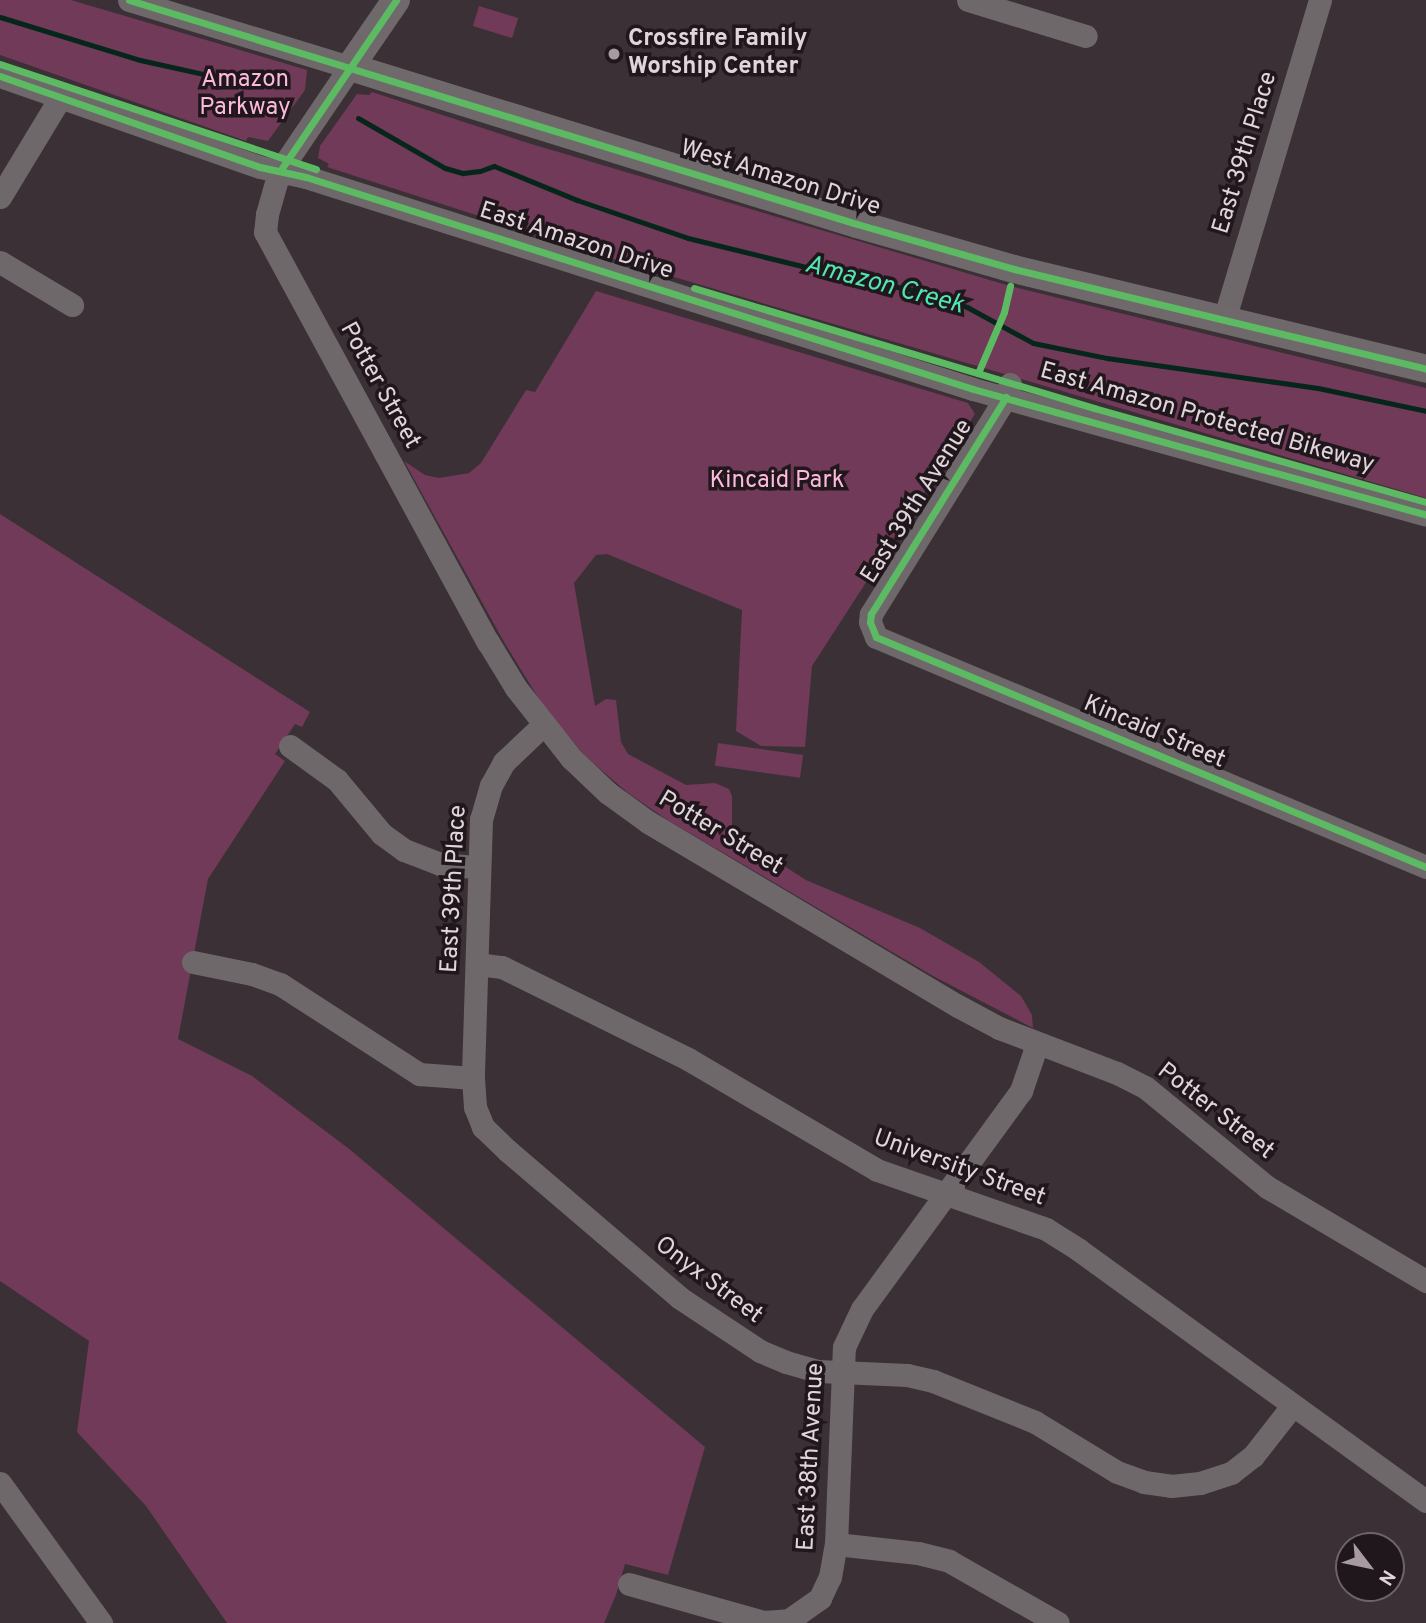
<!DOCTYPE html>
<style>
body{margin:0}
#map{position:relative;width:1426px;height:1623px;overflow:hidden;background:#3a3035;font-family:Overpass,sans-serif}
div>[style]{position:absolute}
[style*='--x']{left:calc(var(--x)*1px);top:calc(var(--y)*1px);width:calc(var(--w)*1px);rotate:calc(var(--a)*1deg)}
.green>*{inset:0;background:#703a58;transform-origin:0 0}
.stream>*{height:5px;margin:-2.5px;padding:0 2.5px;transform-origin:2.5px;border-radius:2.5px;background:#06261c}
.minor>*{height:23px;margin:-11.5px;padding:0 11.5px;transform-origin:11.5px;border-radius:11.5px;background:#6e686b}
.major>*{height:28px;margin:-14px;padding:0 14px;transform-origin:14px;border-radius:14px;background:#70696c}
.cycleway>*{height:7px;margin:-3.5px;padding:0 3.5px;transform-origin:3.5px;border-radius:3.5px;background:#5cba63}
.dots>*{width:19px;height:19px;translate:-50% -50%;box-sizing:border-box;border:4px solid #20171c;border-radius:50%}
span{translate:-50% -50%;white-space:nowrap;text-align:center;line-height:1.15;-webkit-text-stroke:7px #20171c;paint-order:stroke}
.poi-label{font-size:24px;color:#e1d5db;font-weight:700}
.left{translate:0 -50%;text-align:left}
.park-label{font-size:24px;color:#fcb9dc}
.street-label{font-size:24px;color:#e1d5db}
.water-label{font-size:26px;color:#50e6b2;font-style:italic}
.north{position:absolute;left:1335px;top:1532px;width:70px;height:70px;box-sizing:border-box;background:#20171c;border:2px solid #6d6368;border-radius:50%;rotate:122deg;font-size:19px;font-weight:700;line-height:28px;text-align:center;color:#e1d5db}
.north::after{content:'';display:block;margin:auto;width:24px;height:32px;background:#a79ba1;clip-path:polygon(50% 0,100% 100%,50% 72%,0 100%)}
</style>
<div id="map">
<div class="green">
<div style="clip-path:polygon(0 0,71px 0,307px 70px,305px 90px,268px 141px,248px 137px,246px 141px,0 55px)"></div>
<div style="left:479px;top:6px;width:41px;height:21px;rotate:17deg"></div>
<div style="clip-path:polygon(372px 92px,528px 143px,1010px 286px,1426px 388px,1426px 498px,616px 260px,327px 167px,329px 164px,318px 158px,320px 146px,357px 94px,369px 95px)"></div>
<div style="clip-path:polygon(596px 291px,968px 403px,975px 414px,812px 666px,805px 747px,761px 746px,736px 731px,742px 610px,607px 554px,596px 555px,574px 583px,595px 706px,606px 699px,616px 700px,621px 742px,628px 754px,686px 785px,715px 783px,729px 789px,732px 796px,732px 833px,806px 880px,920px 928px,979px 962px,1021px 996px,1032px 1015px,1033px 1028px,933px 976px,669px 821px,628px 793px,585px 756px,542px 704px,504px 642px,404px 461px,425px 475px,439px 478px,469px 473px,481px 463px,526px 390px,535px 392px)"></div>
<div style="clip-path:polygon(0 514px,310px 712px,302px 727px,295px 724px,275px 754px,285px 761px,208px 879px,178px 1039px,252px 1076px,348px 1148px,705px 1447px,668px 1575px,625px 1564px,616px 1595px,604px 1623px,227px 1623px,146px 1506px,77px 1432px,89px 1341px,0 1281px)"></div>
<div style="left:718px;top:743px;width:86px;height:23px;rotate:8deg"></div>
</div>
<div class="stream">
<div style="--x:0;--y:17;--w:146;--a:17.1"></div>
<div style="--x:140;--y:60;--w:92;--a:12.5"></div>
<div style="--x:358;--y:118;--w:100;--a:29.9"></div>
<div style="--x:445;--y:168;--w:19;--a:16"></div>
<div style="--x:463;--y:173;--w:17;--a:-7"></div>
<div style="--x:480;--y:171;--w:15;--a:-20"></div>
<div style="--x:494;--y:166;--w:90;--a:22.3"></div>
<div style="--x:577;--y:200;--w:117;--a:18.9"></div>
<div style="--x:688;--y:238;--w:172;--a:13.8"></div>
<div style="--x:855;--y:279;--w:70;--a:10.7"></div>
<div style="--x:924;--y:292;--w:46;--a:19.2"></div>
<div style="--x:967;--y:307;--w:75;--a:28.6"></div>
<div style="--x:1033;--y:343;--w:76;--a:11.5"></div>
<div style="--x:1107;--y:358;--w:213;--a:8.1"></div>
<div style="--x:1318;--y:388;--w:110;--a:12"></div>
</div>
<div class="minor">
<div style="--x:129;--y:0;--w:231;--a:16.9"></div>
<div style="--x:350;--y:67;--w:127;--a:124.1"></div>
<div style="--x:279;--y:172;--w:44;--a:105.9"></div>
<div style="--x:267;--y:214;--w:18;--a:96"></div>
<div style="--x:265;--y:232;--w:467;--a:61.5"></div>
<div style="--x:488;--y:642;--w:54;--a:58.7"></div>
<div style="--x:516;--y:688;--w:89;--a:51.8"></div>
<div style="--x:571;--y:758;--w:51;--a:43.4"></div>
<div style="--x:608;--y:793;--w:49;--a:35.9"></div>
<div style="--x:648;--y:822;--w:360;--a:30.7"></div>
<div style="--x:958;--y:1006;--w:47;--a:28.2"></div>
<div style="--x:999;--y:1028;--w:126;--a:20.9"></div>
<div style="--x:1117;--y:1073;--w:31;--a:27"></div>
<div style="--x:1145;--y:1087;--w:158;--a:39.3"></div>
<div style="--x:1267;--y:1187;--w:185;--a:30.6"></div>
<div style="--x:968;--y:0;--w:123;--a:17"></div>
<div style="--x:0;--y:76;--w:275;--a:19.3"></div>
<div style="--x:260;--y:167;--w:47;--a:12.3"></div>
<div style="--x:306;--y:177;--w:700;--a:17.63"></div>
<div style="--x:973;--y:389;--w:470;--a:15.5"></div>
<div style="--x:0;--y:197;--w:116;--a:-58.8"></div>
<div style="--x:0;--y:262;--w:84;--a:30.8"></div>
<div style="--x:1224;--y:320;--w:334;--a:-73.3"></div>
<div style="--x:1010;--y:384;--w:14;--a:107"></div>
<div style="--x:1006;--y:397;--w:256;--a:121.9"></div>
<div style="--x:871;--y:614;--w:8;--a:97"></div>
<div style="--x:870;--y:622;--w:16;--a:68"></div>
<div style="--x:876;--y:637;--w:596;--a:22.69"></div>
<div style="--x:543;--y:725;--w:54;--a:136.5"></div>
<div style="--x:504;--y:762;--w:26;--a:119"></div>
<div style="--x:491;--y:785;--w:35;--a:106"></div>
<div style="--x:481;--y:819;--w:259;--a:91.8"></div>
<div style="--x:473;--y:1078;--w:29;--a:86"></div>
<div style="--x:475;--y:1107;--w:22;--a:68"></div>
<div style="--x:483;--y:1127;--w:35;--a:44"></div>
<div style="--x:508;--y:1151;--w:226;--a:40.5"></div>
<div style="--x:680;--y:1298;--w:96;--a:33.5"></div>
<div style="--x:760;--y:1351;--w:28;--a:23"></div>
<div style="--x:786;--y:1362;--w:33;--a:16"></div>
<div style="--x:818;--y:1371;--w:89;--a:2.6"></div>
<div style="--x:907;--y:1375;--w:27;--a:13"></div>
<div style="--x:933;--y:1381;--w:110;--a:21.9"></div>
<div style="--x:1035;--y:1422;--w:96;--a:31.4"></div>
<div style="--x:1117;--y:1472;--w:29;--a:20"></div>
<div style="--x:1144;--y:1482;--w:27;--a:8"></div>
<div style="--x:1171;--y:1486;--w:29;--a:-6"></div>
<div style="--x:1200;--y:1483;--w:33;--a:-18"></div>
<div style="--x:1231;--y:1473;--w:28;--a:-38"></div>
<div style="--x:1253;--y:1456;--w:63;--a:-52"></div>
<div style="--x:290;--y:746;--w:58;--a:35.9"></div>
<div style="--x:337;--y:780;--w:70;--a:50.2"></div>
<div style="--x:382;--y:834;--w:27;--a:36"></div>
<div style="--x:404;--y:850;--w:39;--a:21"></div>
<div style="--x:440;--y:864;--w:38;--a:5"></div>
<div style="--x:193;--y:962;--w:60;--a:11.5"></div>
<div style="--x:252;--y:974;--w:30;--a:20"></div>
<div style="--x:280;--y:984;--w:166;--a:32.9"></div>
<div style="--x:419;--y:1074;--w:54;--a:4.2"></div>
<div style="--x:477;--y:964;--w:25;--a:7"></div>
<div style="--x:502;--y:967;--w:208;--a:26.3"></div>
<div style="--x:688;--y:1059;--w:219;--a:30.4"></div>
<div style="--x:877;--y:1170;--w:179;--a:19.2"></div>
<div style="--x:1046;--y:1229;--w:39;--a:32"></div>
<div style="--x:1079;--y:1250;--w:428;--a:35.9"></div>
<div style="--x:0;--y:1483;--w:173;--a:54.2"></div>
<div style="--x:836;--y:1544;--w:82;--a:6.3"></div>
<div style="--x:918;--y:1553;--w:32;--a:14"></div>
<div style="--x:949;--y:1561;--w:125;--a:29.6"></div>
<div style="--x:629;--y:1584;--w:139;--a:15.8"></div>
<div style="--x:763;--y:1622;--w:26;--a:-4"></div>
<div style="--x:789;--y:1620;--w:38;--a:-35"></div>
<div style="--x:820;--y:1598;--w:23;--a:-65"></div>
<div style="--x:830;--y:1577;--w:34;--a:-80"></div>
<div style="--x:836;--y:1544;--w:197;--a:-87.7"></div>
<div style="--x:844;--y:1347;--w:42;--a:-64.7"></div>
<div style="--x:862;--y:1309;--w:270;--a:-53.9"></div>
<div style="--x:1021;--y:1091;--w:50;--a:-71.2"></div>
</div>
<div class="major">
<div style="--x:396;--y:0;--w:81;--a:124.5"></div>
<div style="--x:350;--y:67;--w:531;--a:17.21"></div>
<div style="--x:857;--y:224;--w:163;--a:16"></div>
<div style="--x:1014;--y:269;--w:424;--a:13.6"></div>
</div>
<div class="cycleway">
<div style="--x:129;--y:0;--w:762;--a:17.1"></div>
<div style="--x:857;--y:224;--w:163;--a:16"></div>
<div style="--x:1014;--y:269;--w:424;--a:13.6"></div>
<div style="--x:0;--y:64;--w:333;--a:18.4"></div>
<div style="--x:0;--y:76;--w:275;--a:19.3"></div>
<div style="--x:260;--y:167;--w:47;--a:12.3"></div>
<div style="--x:306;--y:177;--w:700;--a:17.63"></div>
<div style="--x:973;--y:389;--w:470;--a:15.5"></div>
<div style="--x:282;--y:168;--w:203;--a:-55.8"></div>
<div style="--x:694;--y:288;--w:418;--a:16.7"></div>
<div style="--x:1094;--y:408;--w:345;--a:15.8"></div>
<div style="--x:978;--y:373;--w:66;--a:-66.9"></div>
<div style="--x:1004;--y:312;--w:27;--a:-77"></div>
<div style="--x:1006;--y:397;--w:256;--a:121.9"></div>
<div style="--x:871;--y:614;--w:8;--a:97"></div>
<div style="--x:870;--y:622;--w:16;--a:68"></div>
<div style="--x:876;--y:637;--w:596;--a:22.69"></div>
</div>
<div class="dots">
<div style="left:614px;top:54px;background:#a79ba1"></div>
</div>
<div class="poi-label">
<span class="left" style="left:628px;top:54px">Crossfire Family<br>Worship Center</span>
</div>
<div class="park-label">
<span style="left:245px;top:95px">Amazon<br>Parkway</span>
<span style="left:777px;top:482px">Kincaid Park</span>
</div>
<div class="street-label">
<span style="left:1246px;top:153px;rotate:-73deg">East 39th Place</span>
<span style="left:780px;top:179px;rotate:17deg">West Amazon Drive</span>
<span style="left:576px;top:242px;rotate:18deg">East Amazon Drive</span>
<span style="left:379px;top:386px;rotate:61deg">Potter Street</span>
<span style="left:1207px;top:419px;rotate:16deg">East Amazon Protected Bikeway</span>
<span style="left:918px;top:502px;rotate:-58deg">East 39th Avenue</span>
<span style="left:1154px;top:733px;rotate:23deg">Kincaid Street</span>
<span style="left:720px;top:834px;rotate:31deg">Potter Street</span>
<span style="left:455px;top:889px;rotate:-87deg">East 39th Place</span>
<span style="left:1215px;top:1112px;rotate:38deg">Potter Street</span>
<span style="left:959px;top:1169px;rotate:20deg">University Street</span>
<span style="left:708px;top:1281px;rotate:37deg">Onyx Street</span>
<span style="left:812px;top:1457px;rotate:-87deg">East 38th Avenue</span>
</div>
<div class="water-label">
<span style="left:884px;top:286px;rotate:15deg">Amazon Creek</span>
</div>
<div class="north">N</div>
</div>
